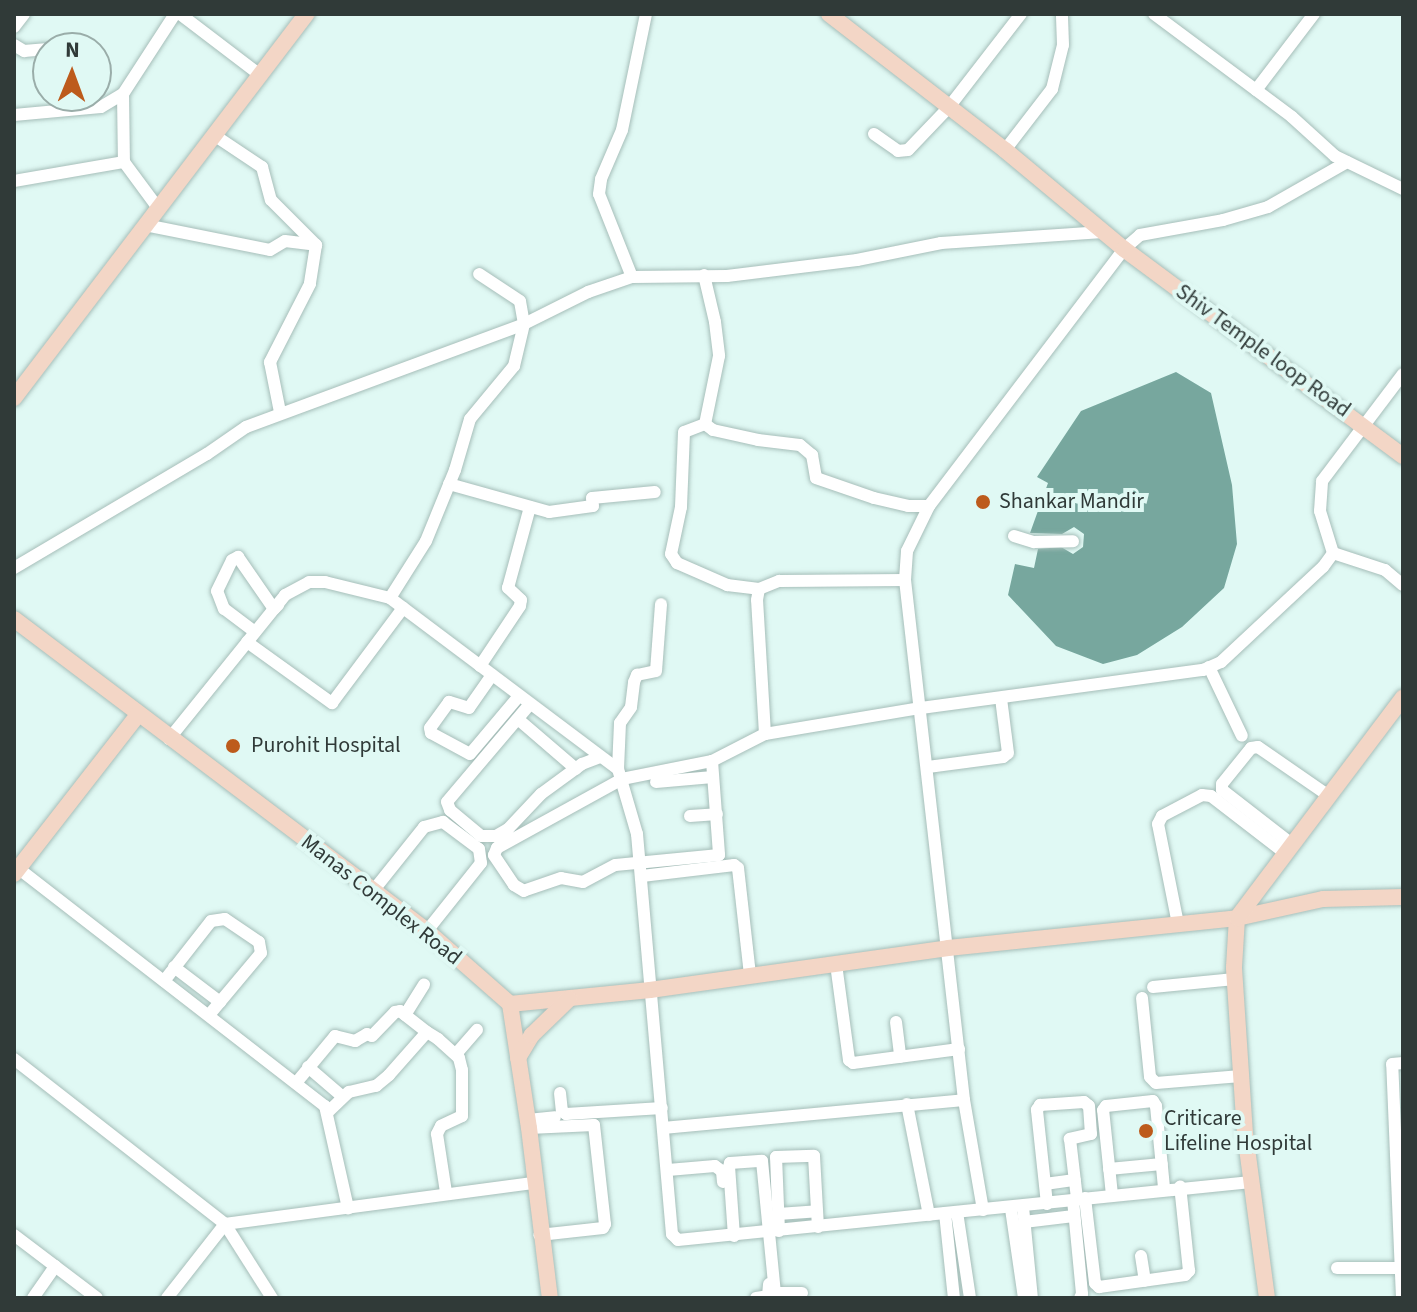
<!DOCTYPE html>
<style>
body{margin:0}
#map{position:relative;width:1417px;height:1312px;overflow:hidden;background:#e0f9f4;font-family:"Source Sans 3",sans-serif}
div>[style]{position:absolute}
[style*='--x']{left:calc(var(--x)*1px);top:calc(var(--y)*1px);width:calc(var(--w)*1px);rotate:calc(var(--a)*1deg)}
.water>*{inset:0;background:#77a79e}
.roads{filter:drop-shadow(0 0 2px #a6beb9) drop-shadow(0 0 2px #a6beb9)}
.street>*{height:12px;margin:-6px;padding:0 6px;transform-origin:6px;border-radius:6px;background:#fff}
.secondary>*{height:16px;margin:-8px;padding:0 8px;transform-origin:8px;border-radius:8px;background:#f3d6c6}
.dots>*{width:22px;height:22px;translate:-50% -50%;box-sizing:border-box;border:4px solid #e0f9f4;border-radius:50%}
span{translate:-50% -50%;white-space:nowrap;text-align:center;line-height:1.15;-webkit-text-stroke:8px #e0f9f4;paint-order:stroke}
.street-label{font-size:22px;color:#303a38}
.poi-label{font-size:22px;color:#303a38}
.left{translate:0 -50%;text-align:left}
.frame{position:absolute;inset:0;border:16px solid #303a38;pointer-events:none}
.north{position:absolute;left:32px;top:32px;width:80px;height:80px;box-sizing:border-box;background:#e0f9f4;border:2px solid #9aada9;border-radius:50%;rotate:1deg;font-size:22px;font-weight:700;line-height:32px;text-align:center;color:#303a38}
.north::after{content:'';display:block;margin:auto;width:28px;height:36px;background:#bd5b1c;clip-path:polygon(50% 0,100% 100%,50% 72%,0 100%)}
</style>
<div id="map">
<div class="water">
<div style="clip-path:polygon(1176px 372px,1211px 393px,1232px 485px,1237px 544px,1224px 588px,1182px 627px,1137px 655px,1103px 664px,1056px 646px,1008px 595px,1015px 564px,1034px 568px,1038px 549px,1061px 547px,1073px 554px,1083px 547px,1084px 534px,1074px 527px,1062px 534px,1030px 533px,1048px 483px,1037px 477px,1081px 411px)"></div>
</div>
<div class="roads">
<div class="street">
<div style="--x:180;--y:14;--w:101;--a:37.3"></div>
<div style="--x:1154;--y:14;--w:172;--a:36.7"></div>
<div style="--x:1292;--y:117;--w:58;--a:42.2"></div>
<div style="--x:1335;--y:156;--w:76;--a:25.9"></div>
<div style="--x:14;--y:27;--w:16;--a:-52"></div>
<div style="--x:14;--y:45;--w:12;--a:31"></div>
<div style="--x:24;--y:51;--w:24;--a:-5"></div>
<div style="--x:56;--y:48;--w:18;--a:-6"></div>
<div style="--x:1256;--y:90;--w:96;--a:-52.7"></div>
<div style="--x:123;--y:94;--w:68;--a:89.2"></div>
<div style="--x:14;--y:115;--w:87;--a:-5.3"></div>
<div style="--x:101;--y:107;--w:26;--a:-31"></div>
<div style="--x:123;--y:94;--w:95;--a:-57"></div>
<div style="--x:874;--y:134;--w:29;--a:35"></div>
<div style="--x:898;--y:151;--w:10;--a:-6"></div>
<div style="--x:908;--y:150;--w:59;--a:-46.4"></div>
<div style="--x:949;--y:107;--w:118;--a:-52.3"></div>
<div style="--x:214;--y:135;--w:58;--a:33.7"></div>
<div style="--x:262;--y:167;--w:34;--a:75"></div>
<div style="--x:271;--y:200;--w:64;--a:45"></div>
<div style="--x:316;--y:245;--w:39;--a:99"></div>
<div style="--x:310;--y:284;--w:88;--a:117.1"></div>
<div style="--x:270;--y:362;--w:51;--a:78.7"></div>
<div style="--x:1005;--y:150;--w:77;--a:-52.4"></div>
<div style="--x:1052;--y:89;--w:45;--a:-76"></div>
<div style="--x:1063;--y:45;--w:31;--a:-92"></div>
<div style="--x:14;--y:181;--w:112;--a:-9.8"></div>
<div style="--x:124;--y:162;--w:57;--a:53.5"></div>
<div style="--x:145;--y:225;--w:127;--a:11.3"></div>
<div style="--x:270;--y:250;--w:17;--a:-31"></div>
<div style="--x:285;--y:241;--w:31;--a:7"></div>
<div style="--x:704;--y:275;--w:48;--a:76.8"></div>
<div style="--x:715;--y:322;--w:34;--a:83"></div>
<div style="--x:719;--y:356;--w:69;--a:101.6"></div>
<div style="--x:705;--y:424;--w:10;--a:37"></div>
<div style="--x:713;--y:430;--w:46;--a:12.5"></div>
<div style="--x:758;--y:440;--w:42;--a:6.8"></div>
<div style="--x:800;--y:445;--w:16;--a:40"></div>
<div style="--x:812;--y:455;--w:23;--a:80"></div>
<div style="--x:816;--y:478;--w:61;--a:19"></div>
<div style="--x:874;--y:498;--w:35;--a:13"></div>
<div style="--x:908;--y:506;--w:21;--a:0"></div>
<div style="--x:632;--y:277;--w:89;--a:-111.7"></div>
<div style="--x:599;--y:194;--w:15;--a:-82"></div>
<div style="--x:601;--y:179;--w:53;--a:-66.8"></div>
<div style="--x:622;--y:130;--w:118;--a:-78.3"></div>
<div style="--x:705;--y:424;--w:22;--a:159"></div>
<div style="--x:684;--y:432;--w:75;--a:92.3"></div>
<div style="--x:681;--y:507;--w:48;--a:102"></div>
<div style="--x:671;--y:554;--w:11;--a:56"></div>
<div style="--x:677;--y:563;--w:55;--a:23.7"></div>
<div style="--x:727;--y:585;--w:32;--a:7"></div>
<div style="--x:449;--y:484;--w:104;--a:15.6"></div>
<div style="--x:549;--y:512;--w:44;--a:-7.8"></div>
<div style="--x:593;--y:506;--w:8;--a:-97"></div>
<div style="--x:592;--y:498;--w:63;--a:-5.4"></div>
<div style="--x:1014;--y:536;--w:21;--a:17"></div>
<div style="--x:1034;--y:542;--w:39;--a:-1"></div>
<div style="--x:1333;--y:553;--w:55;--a:18.1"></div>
<div style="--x:1385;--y:570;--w:23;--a:40"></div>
<div style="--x:14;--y:568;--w:224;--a:-30.6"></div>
<div style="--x:207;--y:454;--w:47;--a:-34.7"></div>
<div style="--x:246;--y:427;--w:296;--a:-20.3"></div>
<div style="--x:524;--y:324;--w:23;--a:-100"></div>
<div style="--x:520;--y:301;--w:49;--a:-146.6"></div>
<div style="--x:390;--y:598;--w:67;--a:-57.7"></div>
<div style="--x:426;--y:541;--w:77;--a:-67.8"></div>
<div style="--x:455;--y:470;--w:53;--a:-73.6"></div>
<div style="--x:470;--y:419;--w:69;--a:-50.3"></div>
<div style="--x:514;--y:366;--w:43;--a:-76.6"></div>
<div style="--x:524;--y:324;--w:72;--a:-26.6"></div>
<div style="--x:588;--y:292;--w:46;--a:-18.8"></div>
<div style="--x:632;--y:277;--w:95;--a:-0.6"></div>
<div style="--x:727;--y:276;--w:131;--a:-7"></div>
<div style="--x:857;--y:260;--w:86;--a:-11.4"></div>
<div style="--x:941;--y:243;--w:162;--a:-3.9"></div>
<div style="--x:255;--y:632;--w:39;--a:-143"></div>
<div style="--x:224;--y:609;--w:19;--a:-111"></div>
<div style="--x:217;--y:591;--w:34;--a:-64"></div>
<div style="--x:232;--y:560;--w:7;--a:-27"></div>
<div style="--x:238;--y:557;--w:63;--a:55.3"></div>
<div style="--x:274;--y:609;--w:6;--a:-45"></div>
<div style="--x:247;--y:642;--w:105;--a:35.7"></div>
<div style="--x:332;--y:703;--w:119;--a:-53.2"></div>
<div style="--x:480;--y:666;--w:72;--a:-56.3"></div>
<div style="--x:520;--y:606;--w:6;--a:-81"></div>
<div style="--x:521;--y:600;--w:18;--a:-137"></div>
<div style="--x:508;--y:588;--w:84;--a:-74.8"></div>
<div style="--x:1209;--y:667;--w:76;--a:64.4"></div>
<div style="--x:492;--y:675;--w:40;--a:124.9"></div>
<div style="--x:469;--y:708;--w:21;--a:-163"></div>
<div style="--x:449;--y:702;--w:32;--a:126"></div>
<div style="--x:430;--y:728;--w:5;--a:79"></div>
<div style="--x:431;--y:733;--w:44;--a:28.3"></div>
<div style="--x:470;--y:754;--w:76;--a:-49.8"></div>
<div style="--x:530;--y:704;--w:128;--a:130.3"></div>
<div style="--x:447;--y:802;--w:9;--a:69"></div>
<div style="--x:450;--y:810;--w:40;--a:40"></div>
<div style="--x:481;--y:836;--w:15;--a:0"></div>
<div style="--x:496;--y:836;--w:14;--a:-30"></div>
<div style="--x:508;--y:829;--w:48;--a:-46.7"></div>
<div style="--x:541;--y:794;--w:51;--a:-36.2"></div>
<div style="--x:582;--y:764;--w:19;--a:-21"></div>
<div style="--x:519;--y:720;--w:75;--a:40.7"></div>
<div style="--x:765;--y:734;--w:134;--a:-93.4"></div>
<div style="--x:757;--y:600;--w:11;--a:-80"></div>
<div style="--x:759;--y:589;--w:22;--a:-22"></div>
<div style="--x:779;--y:581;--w:126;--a:-0.5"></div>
<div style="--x:169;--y:739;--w:185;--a:-51.1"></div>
<div style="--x:285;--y:595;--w:27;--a:-28"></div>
<div style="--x:309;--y:582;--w:16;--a:0"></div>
<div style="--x:325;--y:582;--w:67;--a:13.8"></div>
<div style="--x:390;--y:598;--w:285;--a:36.9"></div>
<div style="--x:618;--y:769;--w:68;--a:73.7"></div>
<div style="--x:637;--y:834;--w:402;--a:85"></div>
<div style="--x:672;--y:1234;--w:8;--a:45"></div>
<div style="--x:678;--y:1240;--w:576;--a:-5.78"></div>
<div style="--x:712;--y:761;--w:94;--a:85.7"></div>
<div style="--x:719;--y:855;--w:104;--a:174.5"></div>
<div style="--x:615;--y:865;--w:36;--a:152"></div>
<div style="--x:583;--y:882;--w:22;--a:-170"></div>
<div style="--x:561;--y:878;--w:39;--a:161"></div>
<div style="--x:524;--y:891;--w:12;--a:-149"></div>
<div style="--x:514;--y:885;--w:36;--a:-124"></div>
<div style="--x:494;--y:855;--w:8;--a:-67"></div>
<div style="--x:497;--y:848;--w:143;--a:-28.9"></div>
<div style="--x:622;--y:779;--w:92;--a:-11.3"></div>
<div style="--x:712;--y:761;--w:59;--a:-27"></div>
<div style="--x:765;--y:734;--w:158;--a:-9.5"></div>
<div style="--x:921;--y:708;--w:285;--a:-7.7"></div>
<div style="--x:1203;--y:670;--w:20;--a:-24"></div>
<div style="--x:1221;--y:662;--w:139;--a:-43"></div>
<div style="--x:1323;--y:567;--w:17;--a:-54"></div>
<div style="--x:1333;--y:553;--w:44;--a:-107.2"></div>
<div style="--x:1320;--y:511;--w:30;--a:-86"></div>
<div style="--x:1322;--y:481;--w:134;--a:-52.9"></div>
<div style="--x:928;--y:767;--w:76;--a:-7.6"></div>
<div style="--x:1003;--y:757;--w:6;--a:-39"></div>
<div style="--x:1008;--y:753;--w:55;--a:-97.3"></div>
<div style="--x:618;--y:769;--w:46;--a:-87.5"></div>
<div style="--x:620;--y:723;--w:19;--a:-55"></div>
<div style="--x:631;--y:707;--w:25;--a:-83"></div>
<div style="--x:634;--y:682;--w:8;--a:-67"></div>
<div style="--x:637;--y:675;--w:19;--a:-12"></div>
<div style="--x:656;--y:671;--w:67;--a:-85.7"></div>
<div style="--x:656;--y:782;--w:57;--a:-5"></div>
<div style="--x:690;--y:816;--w:27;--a:-4"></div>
<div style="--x:1293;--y:845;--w:90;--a:-142.2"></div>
<div style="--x:1222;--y:790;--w:6;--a:-90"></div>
<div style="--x:1222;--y:784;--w:46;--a:-51.1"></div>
<div style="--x:1251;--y:748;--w:7;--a:-8"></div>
<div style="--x:1258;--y:747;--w:86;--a:34.6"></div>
<div style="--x:14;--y:865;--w:393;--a:37.8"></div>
<div style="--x:325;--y:1106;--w:105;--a:77.3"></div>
<div style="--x:642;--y:876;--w:93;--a:-6.8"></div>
<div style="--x:734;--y:865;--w:5;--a:37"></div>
<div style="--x:738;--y:868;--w:108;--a:83.6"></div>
<div style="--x:373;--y:891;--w:82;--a:-51.4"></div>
<div style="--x:424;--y:827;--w:20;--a:-15"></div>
<div style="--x:443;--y:822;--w:45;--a:36.9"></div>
<div style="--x:479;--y:849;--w:14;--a:82"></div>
<div style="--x:481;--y:863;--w:87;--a:128.5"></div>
<div style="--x:1178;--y:924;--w:102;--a:-101.3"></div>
<div style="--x:1158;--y:824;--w:9;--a:-63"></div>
<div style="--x:1162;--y:816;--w:45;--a:-27.7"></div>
<div style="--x:1202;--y:795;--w:9;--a:6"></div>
<div style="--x:1211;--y:796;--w:95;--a:37.7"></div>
<div style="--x:836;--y:964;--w:97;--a:82.3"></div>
<div style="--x:849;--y:1060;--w:5;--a:37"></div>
<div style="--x:853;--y:1063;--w:107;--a:-7.5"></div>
<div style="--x:174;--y:967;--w:58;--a:37.3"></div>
<div style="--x:164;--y:981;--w:76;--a:-51.9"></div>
<div style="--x:211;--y:921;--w:14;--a:-8"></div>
<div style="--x:225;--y:919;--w:41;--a:34.1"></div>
<div style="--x:259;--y:942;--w:11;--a:80"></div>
<div style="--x:261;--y:953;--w:81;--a:130"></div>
<div style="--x:1153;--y:987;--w:82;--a:-5.6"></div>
<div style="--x:1142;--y:998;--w:79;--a:84.2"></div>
<div style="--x:1150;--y:1077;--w:8;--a:45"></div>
<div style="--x:1156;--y:1083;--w:85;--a:-4.7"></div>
<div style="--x:405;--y:1015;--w:36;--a:-58"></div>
<div style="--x:896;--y:1022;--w:35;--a:83"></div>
<div style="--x:456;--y:1054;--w:32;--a:-49"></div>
<div style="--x:14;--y:1059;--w:268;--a:38"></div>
<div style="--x:225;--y:1224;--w:88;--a:57.6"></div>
<div style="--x:308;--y:1067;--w:46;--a:40.6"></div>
<div style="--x:296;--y:1083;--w:61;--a:-50.3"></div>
<div style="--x:335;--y:1036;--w:21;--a:14"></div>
<div style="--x:355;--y:1041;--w:14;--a:-30"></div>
<div style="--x:367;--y:1034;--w:5;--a:22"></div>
<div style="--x:372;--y:1036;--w:33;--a:-46"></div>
<div style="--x:395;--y:1012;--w:5;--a:-11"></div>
<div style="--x:400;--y:1011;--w:34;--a:38"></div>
<div style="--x:560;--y:1093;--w:18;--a:84"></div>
<div style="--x:562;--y:1111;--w:5;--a:37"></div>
<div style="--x:566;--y:1114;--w:96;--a:-3.6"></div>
<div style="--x:907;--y:1104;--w:113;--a:78.8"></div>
<div style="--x:328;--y:1112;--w:29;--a:-44"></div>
<div style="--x:349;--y:1092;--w:28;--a:-13"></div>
<div style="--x:376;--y:1086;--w:17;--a:-40"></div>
<div style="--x:389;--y:1075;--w:57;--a:-48.5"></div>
<div style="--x:427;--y:1032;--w:13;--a:32"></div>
<div style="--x:438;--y:1039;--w:28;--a:42"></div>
<div style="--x:459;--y:1058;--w:12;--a:76"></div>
<div style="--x:462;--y:1070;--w:46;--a:90"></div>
<div style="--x:462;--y:1116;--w:23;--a:155"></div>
<div style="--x:441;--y:1126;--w:9;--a:117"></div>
<div style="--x:437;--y:1134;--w:59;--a:81.2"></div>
<div style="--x:528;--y:1120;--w:27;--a:-6"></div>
<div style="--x:529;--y:1128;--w:65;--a:-2.6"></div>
<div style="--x:594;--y:1125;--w:100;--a:83.7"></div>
<div style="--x:605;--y:1224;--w:4;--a:117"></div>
<div style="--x:603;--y:1228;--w:64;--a:173.8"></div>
<div style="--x:663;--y:1128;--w:302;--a:-5.3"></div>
<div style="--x:1109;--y:1169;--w:53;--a:-5.4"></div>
<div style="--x:668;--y:1170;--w:47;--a:-4.9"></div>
<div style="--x:715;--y:1166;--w:9;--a:36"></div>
<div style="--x:722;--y:1171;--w:11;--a:85"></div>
<div style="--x:1045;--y:1184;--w:30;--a:-8"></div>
<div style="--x:1112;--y:1195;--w:85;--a:-96"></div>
<div style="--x:1103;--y:1110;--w:5;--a:-53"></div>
<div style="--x:1106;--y:1106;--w:47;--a:-6.1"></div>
<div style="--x:1153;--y:1101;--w:6;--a:59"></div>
<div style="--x:1156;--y:1106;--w:82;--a:84.4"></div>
<div style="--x:1085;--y:1198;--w:86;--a:83.3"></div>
<div style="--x:1095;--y:1283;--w:6;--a:45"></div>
<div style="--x:1099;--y:1287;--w:87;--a:-7.9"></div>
<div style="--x:1185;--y:1275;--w:6;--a:-45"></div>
<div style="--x:1189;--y:1271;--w:85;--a:-96"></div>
<div style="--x:1073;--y:1200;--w:94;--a:84.5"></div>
<div style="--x:1082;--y:1294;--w:4;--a:117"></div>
<div style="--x:1047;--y:1204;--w:95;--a:-96.1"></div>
<div style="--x:1037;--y:1110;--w:6;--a:-59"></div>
<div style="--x:1040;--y:1105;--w:44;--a:-3.9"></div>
<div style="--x:1084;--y:1102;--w:6;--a:39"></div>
<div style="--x:1089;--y:1106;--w:28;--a:86"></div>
<div style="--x:1091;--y:1134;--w:22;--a:167"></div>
<div style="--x:1070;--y:1139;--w:60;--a:83.3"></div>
<div style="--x:1023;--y:1207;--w:91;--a:84.4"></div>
<div style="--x:1011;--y:1209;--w:90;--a:81.7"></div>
<div style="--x:983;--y:1210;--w:112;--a:-99.8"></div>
<div style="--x:964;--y:1100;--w:523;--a:-96.47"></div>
<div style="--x:905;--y:580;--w:29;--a:-86"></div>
<div style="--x:907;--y:551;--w:50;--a:-63.9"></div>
<div style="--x:929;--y:506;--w:323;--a:-52.8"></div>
<div style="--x:1124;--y:249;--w:21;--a:-41"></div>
<div style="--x:1140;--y:235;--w:84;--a:-10.2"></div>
<div style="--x:1223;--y:220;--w:47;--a:-16.1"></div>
<div style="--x:1268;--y:207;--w:91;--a:-29.7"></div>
<div style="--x:957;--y:1212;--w:87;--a:81.4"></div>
<div style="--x:945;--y:1213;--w:85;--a:84"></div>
<div style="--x:778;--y:1214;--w:39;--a:-4"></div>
<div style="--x:1024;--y:1222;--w:50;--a:-6.8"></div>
<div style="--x:779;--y:1231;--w:74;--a:-92.3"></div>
<div style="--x:776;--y:1157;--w:38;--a:-2"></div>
<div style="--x:814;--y:1156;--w:71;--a:86.8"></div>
<div style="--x:14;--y:1235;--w:104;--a:37.2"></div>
<div style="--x:734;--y:1236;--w:69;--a:-94.1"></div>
<div style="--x:729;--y:1167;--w:4;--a:-76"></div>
<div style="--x:730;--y:1163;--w:32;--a:-4"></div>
<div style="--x:762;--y:1161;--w:133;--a:84.4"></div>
<div style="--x:775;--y:1293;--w:27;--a:0"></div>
<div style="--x:1141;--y:1256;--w:25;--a:81"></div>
<div style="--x:1337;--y:1268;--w:64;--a:0"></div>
<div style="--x:33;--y:1298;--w:39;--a:-55"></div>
<div style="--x:167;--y:1298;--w:94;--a:-51.9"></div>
<div style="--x:225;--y:1224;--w:312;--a:-7.6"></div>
<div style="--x:756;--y:1298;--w:12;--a:-9"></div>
<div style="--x:768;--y:1296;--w:12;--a:-85"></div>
<div style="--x:1402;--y:1298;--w:234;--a:-92.4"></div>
<div style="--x:1392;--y:1064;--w:11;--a:-5"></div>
</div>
<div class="secondary">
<div style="--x:829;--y:14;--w:222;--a:37.7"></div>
<div style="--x:1005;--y:150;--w:155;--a:39.8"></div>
<div style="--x:1124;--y:249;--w:347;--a:36.6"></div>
<div style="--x:14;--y:398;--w:483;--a:-52.7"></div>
<div style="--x:14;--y:619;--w:518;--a:37.07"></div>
<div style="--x:427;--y:931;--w:111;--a:41.3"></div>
<div style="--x:510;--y:1004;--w:125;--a:81.3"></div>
<div style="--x:529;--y:1128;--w:171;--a:83"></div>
<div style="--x:14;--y:874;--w:202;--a:-52.1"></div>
<div style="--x:510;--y:1004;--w:141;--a:-5.7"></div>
<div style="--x:650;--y:990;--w:301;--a:-8"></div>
<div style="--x:948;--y:948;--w:291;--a:-5.9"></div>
<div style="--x:1237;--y:918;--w:88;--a:-12.5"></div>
<div style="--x:1323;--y:899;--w:80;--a:-1.4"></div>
<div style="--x:518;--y:1058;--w:27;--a:-59"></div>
<div style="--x:532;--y:1035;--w:52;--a:-44.2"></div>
<div style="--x:1267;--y:1298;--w:165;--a:-97.6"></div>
<div style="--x:1245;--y:1134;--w:167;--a:-93.8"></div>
<div style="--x:1234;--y:967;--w:49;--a:-86.5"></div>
<div style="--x:1237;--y:918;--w:276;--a:-53"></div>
</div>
</div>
<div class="dots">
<div style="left:983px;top:502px;background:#bd5b1c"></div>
<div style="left:233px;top:746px;background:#bd5b1c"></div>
<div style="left:1146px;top:1131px;background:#bd5b1c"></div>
</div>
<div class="street-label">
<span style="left:1263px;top:351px;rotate:36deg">Shiv Temple loop Road</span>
<span style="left:381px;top:900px;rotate:38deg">Manas Complex Road</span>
</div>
<div class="poi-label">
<span class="left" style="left:999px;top:502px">Shankar Mandir</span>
<span class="left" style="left:251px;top:746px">Purohit Hospital</span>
<span class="left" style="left:1164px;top:1131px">Criticare<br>Lifeline Hospital</span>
</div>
<div class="frame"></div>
<div class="north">N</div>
</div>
